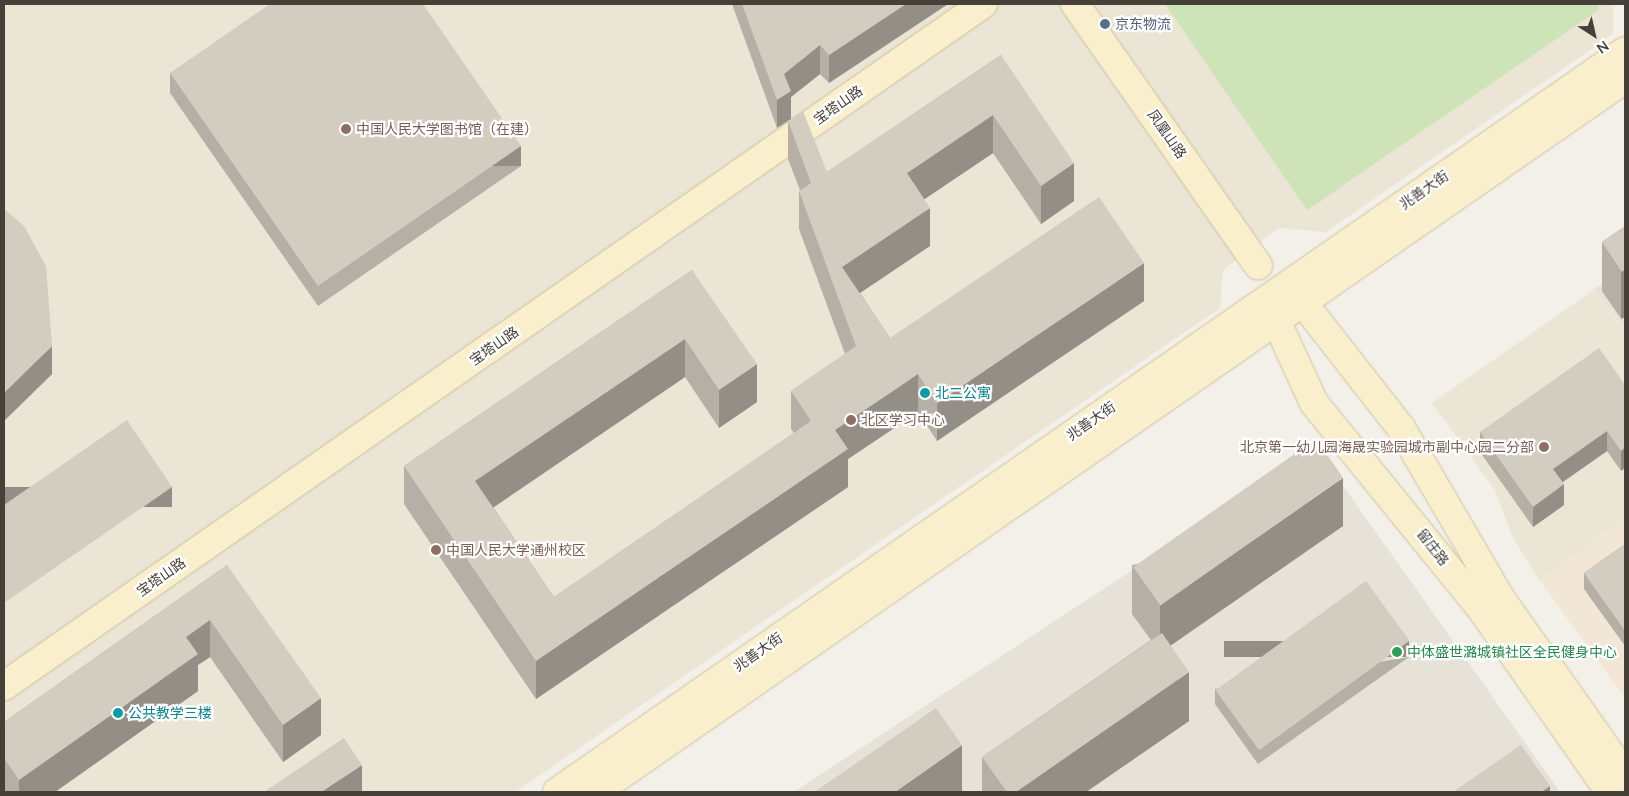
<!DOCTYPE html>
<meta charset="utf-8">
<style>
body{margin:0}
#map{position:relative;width:1629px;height:796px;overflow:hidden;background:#f3f0ea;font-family:Lato,"Noto Sans SC",sans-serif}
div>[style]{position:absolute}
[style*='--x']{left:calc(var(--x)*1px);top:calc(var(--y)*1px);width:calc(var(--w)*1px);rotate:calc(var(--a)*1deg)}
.residential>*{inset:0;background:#e6e2d8}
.commercial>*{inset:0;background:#f2e7d7}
.education>*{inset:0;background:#eae5d5}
.green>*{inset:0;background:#cee3b7}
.roads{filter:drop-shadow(0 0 1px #cec29e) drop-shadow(0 0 1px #cec29e)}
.secondary>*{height:28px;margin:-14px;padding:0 14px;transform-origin:14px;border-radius:14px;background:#f9efcd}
.wall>*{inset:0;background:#b5afa5}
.shaded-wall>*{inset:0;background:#948f86;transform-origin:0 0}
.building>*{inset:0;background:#d3ccc0;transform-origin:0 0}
.dots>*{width:14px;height:14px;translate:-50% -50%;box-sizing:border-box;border:2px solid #fff;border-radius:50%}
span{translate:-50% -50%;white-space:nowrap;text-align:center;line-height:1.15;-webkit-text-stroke:4.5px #fff;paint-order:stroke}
.service-label{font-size:14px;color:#4e5e75}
.left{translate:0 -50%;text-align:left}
.street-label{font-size:14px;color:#464138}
.education-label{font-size:14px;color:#785e54}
.right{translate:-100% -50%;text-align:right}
.culture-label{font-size:14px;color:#0d838f}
.leisure-label{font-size:14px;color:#27864d}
.frame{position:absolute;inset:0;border:5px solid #464138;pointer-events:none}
.north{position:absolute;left:1569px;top:10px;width:50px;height:50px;-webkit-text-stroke:4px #fff;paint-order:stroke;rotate:145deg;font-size:14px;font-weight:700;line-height:20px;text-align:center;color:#464138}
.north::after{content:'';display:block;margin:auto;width:18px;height:22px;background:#464138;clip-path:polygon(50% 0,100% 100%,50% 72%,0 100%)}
</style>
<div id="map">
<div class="residential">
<div style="clip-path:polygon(1625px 268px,1625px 329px,1595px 289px)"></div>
<div style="clip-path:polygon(1317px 449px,1560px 792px,794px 792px)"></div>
</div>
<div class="commercial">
<div style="clip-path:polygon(1625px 517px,1625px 698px,1539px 580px)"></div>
</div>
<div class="education">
<div style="clip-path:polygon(4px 4px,1613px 4px,1613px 34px,1326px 232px,1279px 228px,1223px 270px,1220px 308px,515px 792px,4px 792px)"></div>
<div style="clip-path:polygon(1595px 289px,1625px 329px,1625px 517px,1539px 580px,1512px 536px,1495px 490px,1432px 403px)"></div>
</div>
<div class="green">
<div style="clip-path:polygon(1165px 4px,1597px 4px,1600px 9px,1307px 210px)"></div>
</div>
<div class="roads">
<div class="secondary">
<div style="--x:1075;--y:4;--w:319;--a:55"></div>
<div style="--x:1290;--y:286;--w:180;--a:52"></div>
<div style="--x:1401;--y:428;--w:198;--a:59.7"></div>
<div style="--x:1501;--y:599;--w:215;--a:54.8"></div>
<div style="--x:1268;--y:303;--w:110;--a:65.3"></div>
<div style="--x:1314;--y:403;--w:267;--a:50.9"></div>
<div style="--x:1482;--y:610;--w:223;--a:54.9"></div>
<div style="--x:4;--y:686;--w:1193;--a:-34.86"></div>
<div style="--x:557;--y:792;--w:1300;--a:-34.75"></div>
<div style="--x:596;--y:792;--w:1252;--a:-34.72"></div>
</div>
</div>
<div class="wall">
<div style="clip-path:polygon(732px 4px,948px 4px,829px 83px,820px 74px,791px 97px,777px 128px)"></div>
<div style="clip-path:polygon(1001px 55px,1074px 201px,1041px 224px,993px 153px,924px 199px,930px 246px,860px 293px,890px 338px,1144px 301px,937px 441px,918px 412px,848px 459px,848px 487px,536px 699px,404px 504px,404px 466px,692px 270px,757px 402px,719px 428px,685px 377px,493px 507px,554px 597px,794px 433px,791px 429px,791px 391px,845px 354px,799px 229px,799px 191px,800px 190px,788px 159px,788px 121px,827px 172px)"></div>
<div style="clip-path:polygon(170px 73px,521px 166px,318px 306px,170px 93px)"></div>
<div style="clip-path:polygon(4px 209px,52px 374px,5px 420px,4px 420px)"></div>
<div style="clip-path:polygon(1625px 226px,1622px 320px,1602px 291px,1602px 242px)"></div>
<div style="clip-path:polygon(1625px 385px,1621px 471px,1607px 451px,1562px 482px,1564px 505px,1533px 527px,1480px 452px,1480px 432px)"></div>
<div style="clip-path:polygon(1343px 526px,1170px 645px,1189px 721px,1086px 792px,982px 792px,982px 757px,1151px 640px,1132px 614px,1132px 565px)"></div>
<div style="clip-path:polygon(1625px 544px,1625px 646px,1584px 589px,1584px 573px)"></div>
<div style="clip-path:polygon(227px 565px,321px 735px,283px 762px,210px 657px,198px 665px,198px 691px,55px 792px,4px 792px,4px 722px)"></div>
<div style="clip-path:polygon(1409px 657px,1258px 764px,1215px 704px,1215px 689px)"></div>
</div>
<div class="shaded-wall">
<div style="clip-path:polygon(906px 4px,948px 4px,829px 83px,829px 55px)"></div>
<div style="clip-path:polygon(820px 45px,820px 74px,791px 97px,791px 119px,777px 128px,777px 100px,784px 74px)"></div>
<div style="clip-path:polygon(993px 115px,993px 153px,907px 211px,907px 173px)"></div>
<div style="left:521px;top:146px;width:20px;height:247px;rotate:90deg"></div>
<div style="clip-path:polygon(1074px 163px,1074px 201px,1041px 224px,1041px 186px)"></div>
<div style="clip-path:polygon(930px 208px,930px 246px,842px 305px,842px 267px)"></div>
<div style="clip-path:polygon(1144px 263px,1144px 301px,937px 441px,937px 403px)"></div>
<div style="left:1625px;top:269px;width:49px;height:4px;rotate:90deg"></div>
<div style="clip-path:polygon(685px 339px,685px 377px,475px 520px,475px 481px)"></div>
<div style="clip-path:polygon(52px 346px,52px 374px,5px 420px,5px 392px)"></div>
<div style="clip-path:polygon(757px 364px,757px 402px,719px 428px,719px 390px)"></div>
<div style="clip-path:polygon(918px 374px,918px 412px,848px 459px,848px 487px,536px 699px,536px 661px,835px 430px)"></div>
<div style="clip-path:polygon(1607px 431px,1607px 451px,1553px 489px,1553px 469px)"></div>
<div style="clip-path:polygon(1625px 447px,1625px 468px,1621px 471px,1621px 451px)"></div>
<div style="clip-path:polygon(1343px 478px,1343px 526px,1160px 653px,1160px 605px)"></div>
<div style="clip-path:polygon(1564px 484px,1564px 505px,1533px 527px,1533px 507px)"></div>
<div style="left:172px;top:487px;width:20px;height:204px;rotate:90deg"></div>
<div style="clip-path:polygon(210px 620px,210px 657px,198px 665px,198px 691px,55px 792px,19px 792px,19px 780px,186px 637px)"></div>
<div style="left:1409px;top:641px;width:16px;height:185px;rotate:90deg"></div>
<div style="clip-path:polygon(1189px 672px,1189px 721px,1086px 792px,1016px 792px)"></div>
<div style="clip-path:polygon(321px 698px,321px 735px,283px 762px,283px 725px)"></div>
<div style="clip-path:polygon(962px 745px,962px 792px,895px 792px)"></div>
<div style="clip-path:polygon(362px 765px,362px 792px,321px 792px)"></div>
<div style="clip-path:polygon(1550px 786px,1550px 792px,1541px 792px)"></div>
</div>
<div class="building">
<div style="clip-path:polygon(270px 4px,423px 4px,521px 146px,318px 286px,170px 73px)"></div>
<div style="clip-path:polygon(742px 4px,906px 4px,829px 55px,820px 45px,784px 74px,791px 91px,777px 100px)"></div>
<div style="clip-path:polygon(1001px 55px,1074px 163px,1041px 186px,993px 115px,907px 173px,930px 208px,842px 267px,890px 338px,1099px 197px,1144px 263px,937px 403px,918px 374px,835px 430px,848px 449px,536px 661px,404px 466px,692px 270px,757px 364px,719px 390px,685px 339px,475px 481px,554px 597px,811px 421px,791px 391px,856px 346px,799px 191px,811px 183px,788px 121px,803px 111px,827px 172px)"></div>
<div style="clip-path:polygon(4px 209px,24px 226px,46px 266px,52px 346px,5px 392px,4px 392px)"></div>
<div style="clip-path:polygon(1625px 226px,1625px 269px,1622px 272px,1602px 242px)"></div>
<div style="clip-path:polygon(1599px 348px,1625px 385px,1625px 447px,1621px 451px,1607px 431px,1553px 469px,1564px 484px,1533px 507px,1480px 432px)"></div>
<div style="clip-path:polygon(127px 420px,172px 487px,4px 603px,4px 505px)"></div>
<div style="left:1316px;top:439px;width:47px;height:223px;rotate:55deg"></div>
<div style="clip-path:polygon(1625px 544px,1625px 631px,1584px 573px)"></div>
<div style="clip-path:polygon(227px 565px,321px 698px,283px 725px,210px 620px,186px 637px,198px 654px,19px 780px,4px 758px,4px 722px)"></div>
<div style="left:1366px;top:581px;width:74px;height:186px;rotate:54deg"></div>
<div style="clip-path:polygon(1162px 633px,1189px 672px,1016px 792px,1007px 792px,982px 757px)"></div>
<div style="clip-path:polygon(936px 708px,962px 745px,895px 792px,816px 792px,816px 791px)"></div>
<div style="clip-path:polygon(344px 738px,362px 765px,321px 792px,264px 792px)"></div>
<div style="clip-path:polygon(1521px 745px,1550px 786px,1541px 792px,1453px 792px)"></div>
</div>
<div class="dots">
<div style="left:1105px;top:24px;background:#5c6f8a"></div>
<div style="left:346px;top:129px;background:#8d6e63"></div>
<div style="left:925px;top:393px;background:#0f9aa8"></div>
<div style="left:851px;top:420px;background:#8d6e63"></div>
<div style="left:1544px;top:447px;background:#8d6e63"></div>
<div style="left:436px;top:550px;background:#8d6e63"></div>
<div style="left:1397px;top:652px;background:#2e9e5b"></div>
<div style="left:118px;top:713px;background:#0f9aa8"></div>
</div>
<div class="service-label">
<span class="left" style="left:1115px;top:24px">京东物流</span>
</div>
<div class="street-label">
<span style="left:838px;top:105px;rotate:-35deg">宝塔山路</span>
<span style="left:1167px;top:134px;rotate:55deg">凤凰山路</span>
<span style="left:1424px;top:190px;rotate:-35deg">兆善大街</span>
<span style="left:494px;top:346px;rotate:-35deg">宝塔山路</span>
<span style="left:1091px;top:421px;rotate:-35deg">兆善大街</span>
<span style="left:1433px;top:547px;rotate:52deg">留庄路</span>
<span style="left:161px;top:577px;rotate:-35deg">宝塔山路</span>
<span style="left:758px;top:652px;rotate:-35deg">兆善大街</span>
</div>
<div class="education-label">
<span class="left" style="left:356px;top:129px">中国人民大学图书馆（在建）</span>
<span class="left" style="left:861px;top:420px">北区学习中心</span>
<span class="right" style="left:1534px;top:447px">北京第一幼儿园海晟实验园城市副中心园二分部</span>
<span class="left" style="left:446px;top:550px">中国人民大学通州校区</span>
</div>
<div class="culture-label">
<span class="left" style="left:935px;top:393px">北二公寓</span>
<span class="left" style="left:128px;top:713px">公共教学三楼</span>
</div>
<div class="leisure-label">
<span class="left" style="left:1407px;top:652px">中体盛世潞城镇社区全民健身中心</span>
</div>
<div class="frame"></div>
<div class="north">N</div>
</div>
